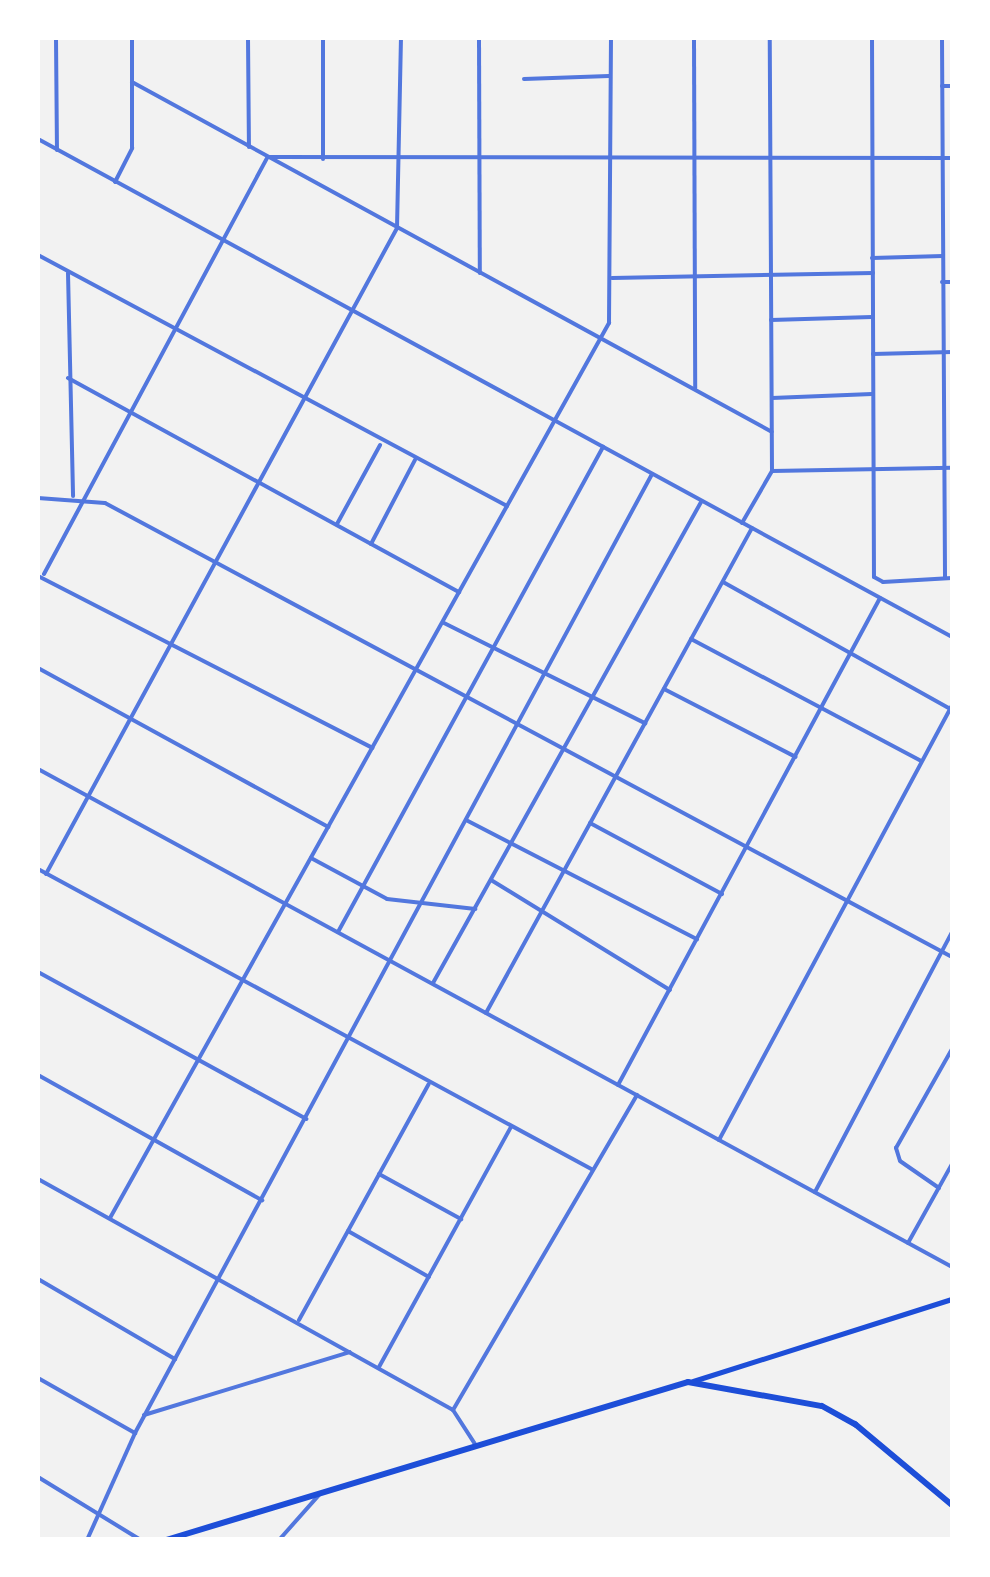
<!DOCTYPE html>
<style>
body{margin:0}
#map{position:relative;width:990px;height:1577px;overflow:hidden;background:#f2f2f2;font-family:Ubuntu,sans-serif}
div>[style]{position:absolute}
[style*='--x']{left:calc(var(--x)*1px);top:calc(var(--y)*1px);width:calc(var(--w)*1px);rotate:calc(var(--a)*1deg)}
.minor>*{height:4px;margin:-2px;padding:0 2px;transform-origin:2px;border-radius:2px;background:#5277de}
.secondary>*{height:5px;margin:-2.5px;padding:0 2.5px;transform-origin:2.5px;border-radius:2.5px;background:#1d4ed8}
.primary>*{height:6px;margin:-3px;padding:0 3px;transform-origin:3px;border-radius:3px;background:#1d4ed8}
span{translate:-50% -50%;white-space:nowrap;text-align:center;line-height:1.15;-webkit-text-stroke:8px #fff;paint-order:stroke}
.frame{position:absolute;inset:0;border:40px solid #fff;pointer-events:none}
</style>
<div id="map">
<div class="minor">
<div style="--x:56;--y:38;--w:112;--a:89.5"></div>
<div style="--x:248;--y:38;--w:109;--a:89.5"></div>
<div style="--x:323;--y:38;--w:121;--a:90"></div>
<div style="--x:479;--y:38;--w:235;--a:89.8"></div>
<div style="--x:694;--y:38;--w:350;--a:89.8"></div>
<div style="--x:872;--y:38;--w:539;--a:89.79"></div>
<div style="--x:874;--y:577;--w:10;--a:29"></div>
<div style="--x:883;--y:582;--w:69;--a:-3.3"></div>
<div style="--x:942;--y:38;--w:540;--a:89.68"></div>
<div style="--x:524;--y:79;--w:85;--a:-2"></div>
<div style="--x:132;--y:82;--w:729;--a:28.67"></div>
<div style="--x:942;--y:86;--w:10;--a:0"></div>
<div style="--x:38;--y:139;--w:1041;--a:28.58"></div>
<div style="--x:115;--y:182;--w:38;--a:-63"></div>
<div style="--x:132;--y:148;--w:110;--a:-90"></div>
<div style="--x:38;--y:255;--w:532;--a:28.15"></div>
<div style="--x:872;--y:258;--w:71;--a:-1.6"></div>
<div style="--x:68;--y:273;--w:223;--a:88.7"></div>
<div style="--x:612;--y:278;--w:261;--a:-1.1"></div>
<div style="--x:942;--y:282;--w:10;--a:0"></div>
<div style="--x:771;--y:320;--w:101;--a:-1.7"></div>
<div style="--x:873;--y:354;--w:79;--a:-1.5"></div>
<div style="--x:68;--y:378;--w:446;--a:28.7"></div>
<div style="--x:772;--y:398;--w:100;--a:-2.3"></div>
<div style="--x:772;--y:471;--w:180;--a:-1"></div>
<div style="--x:38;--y:498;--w:67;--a:4.3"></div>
<div style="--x:105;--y:503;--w:961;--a:28.19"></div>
<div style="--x:742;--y:523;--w:60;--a:-60"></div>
<div style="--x:772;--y:471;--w:433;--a:-90.3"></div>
<div style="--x:337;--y:524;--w:90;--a:-61.4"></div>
<div style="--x:371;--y:544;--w:95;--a:-62.4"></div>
<div style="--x:44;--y:574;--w:473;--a:-61.8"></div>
<div style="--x:268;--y:157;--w:684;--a:0.08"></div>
<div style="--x:38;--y:576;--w:376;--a:27.2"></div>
<div style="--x:723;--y:582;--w:260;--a:29.2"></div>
<div style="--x:444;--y:623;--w:225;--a:26.5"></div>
<div style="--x:691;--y:639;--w:260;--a:27.9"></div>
<div style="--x:38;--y:668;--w:331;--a:28.7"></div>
<div style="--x:664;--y:689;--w:148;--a:27.3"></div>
<div style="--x:38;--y:769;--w:1041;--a:28.58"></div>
<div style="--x:466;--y:820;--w:260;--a:27.3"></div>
<div style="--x:590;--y:823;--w:150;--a:28.3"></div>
<div style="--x:311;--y:858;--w:86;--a:28.3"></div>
<div style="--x:387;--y:899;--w:89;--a:6.5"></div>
<div style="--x:38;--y:869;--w:631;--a:28.47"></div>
<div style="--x:46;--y:874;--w:735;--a:-61.48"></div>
<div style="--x:397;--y:228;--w:190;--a:-88.8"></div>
<div style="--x:491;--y:880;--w:210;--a:31.6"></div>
<div style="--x:338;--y:932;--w:553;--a:-61.35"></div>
<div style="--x:38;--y:972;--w:306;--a:28.7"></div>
<div style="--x:433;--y:983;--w:551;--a:-60.87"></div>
<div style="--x:486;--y:1013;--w:553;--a:-61.26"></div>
<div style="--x:38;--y:1075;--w:257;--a:29.2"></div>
<div style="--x:618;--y:1085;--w:553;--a:-61.72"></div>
<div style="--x:719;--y:1140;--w:493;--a:-61.8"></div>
<div style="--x:379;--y:1174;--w:94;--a:28.8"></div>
<div style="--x:38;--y:1179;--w:475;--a:29.1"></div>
<div style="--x:453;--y:1410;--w:40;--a:57.1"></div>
<div style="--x:939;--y:1188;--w:47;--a:-145.3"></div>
<div style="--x:900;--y:1161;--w:14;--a:-107"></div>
<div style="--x:896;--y:1148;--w:114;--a:-60.5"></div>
<div style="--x:815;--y:1192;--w:294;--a:-62.2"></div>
<div style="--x:110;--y:1218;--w:1025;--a:-60.86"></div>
<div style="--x:609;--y:323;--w:285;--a:-89.6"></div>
<div style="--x:348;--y:1231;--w:93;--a:29.6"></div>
<div style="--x:908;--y:1243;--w:90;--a:-60.9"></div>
<div style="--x:38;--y:1279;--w:159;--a:30.3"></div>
<div style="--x:299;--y:1320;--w:269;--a:-61.2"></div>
<div style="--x:379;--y:1367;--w:274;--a:-61.2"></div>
<div style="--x:38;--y:1378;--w:112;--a:29.6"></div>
<div style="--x:453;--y:1410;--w:365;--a:-59.7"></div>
<div style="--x:144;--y:1415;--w:215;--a:-17"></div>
<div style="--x:38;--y:1477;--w:121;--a:31.5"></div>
<div style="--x:87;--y:1540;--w:117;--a:-65.8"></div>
<div style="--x:135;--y:1433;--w:1089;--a:-61.67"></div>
<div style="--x:279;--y:1540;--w:60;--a:-48.4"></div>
</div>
<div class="secondary">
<div style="--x:693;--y:1381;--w:272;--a:-17.6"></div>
</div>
<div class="primary">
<div style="--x:166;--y:1540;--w:545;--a:-16.84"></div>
<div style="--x:688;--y:1382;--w:136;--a:10.2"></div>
<div style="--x:822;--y:1406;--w:38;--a:29"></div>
<div style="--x:855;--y:1424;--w:126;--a:39.9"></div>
</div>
<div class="frame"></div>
</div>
